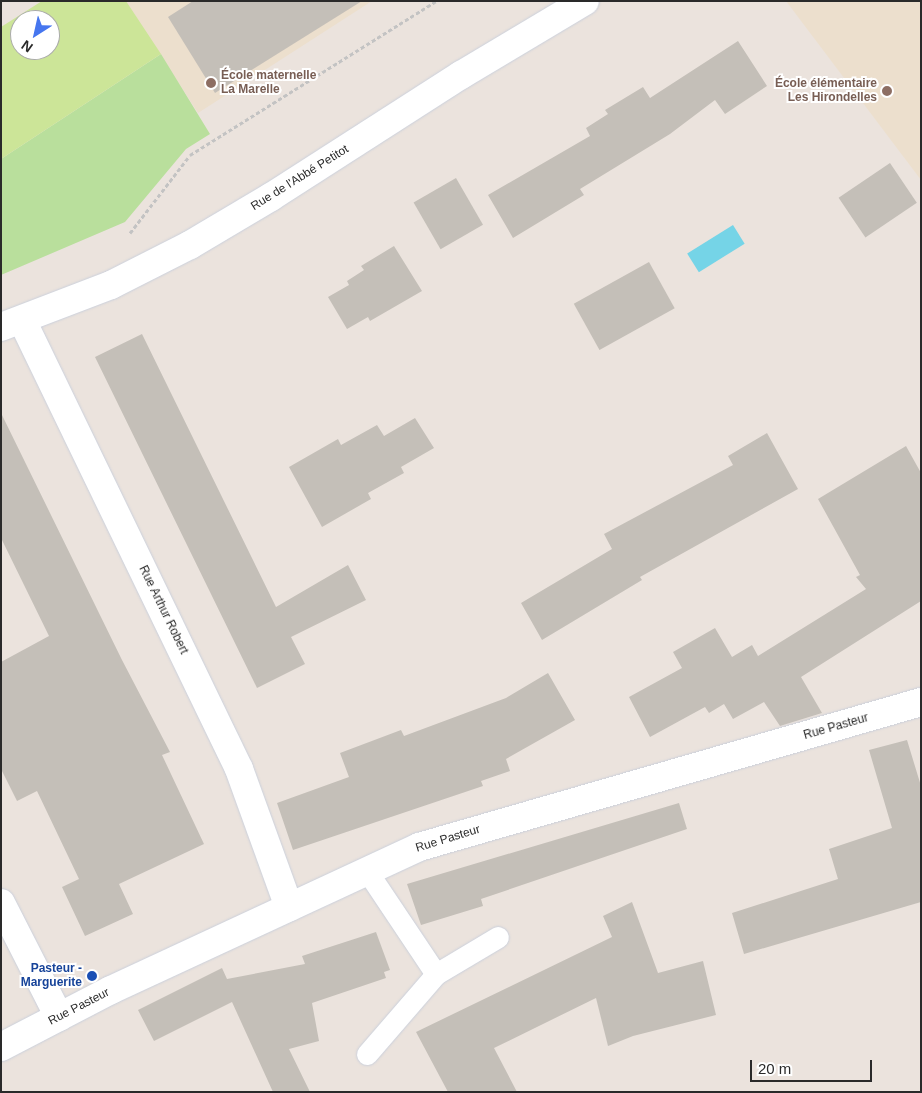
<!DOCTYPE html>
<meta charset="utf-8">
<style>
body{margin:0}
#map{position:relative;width:922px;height:1093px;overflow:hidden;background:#ebe3dd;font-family:Helvetica,sans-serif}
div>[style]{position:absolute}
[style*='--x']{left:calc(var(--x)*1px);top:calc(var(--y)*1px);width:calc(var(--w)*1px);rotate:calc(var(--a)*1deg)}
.education>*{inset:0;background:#ecdfcd}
.green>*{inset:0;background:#b9df9c}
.pitch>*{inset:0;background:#cce598}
.water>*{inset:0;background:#75d4e7;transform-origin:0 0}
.building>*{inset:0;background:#c4bfb8;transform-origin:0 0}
.path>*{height:3px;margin-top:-1.5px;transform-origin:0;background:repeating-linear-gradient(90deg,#c3c3c3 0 4px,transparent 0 6.5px)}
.roads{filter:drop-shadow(0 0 1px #cbd0db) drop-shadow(0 0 1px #cbd0db)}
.service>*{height:21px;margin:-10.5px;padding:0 10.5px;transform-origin:10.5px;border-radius:10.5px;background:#fff}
.minor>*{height:28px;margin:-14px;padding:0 14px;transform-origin:14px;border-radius:14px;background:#fff}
.tertiary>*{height:28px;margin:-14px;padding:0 14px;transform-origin:14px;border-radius:14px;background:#fff}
.dots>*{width:14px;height:14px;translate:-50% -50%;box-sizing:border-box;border:2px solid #fff;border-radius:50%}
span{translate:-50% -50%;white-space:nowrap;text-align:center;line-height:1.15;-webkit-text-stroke:4px #fff;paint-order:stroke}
.education-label{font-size:12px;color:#785e54;font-weight:700}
.left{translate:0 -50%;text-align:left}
.right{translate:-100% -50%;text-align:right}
.street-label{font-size:12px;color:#2a2a2a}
.transit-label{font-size:12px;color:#164399;font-weight:700}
.frame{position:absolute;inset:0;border:2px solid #2a2a2a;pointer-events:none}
.north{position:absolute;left:10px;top:10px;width:50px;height:50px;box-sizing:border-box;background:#fff;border:1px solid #aaa;border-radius:50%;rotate:215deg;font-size:14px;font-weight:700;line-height:20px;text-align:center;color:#2a2a2a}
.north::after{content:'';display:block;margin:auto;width:18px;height:22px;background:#4676ef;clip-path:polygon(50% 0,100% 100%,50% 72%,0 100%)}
.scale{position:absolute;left:750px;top:1060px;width:122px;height:22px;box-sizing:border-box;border:2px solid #2a2a2a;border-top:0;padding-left:6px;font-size:15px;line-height:18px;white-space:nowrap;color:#2a2a2a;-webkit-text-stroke:4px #fff;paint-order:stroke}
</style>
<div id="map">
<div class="education">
<div style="clip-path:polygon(126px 1px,372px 1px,198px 113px)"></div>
<div style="clip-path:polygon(786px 1px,921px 1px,921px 180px)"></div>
</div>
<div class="green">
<div style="clip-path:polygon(161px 54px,210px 134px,186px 149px,125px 222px,1px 275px,1px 159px)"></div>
</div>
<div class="pitch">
<div style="clip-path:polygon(evenodd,42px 1px,126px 1px,161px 54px,1px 159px,1px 27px,42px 1px,20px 20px,50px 20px,50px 50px,20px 50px,20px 20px)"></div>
</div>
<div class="water">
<div style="left:733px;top:225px;width:22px;height:54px;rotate:58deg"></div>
</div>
<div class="building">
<div style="clip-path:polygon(193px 1px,362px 1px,215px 93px,168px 17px)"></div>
<div style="clip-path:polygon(738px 41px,767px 86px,725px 114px,715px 100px,670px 134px,580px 189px,584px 195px,513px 238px,488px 195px,590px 136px,586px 128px,608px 114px,605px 110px,643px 87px,650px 98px)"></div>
<div style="left:890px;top:163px;width:48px;height:62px;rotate:56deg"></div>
<div style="left:456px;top:178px;width:54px;height:49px;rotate:60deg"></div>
<div style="clip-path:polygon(394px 246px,422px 291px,370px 321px,368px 317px,347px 329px,328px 297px,349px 285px,347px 281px,364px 270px,361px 266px)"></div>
<div style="left:649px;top:262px;width:53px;height:86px;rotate:61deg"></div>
<div style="clip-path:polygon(142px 334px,276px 607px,348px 565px,366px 600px,291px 637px,305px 664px,257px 688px,95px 357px)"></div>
<div style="clip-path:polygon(1px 413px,122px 660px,170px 752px,162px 755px,204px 844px,119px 884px,133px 914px,85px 936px,62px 887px,79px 879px,37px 791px,17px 801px,1px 769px,1px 662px,49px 636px,1px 538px)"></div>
<div style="clip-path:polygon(415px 418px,434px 448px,401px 467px,404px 473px,368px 493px,371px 499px,322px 527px,289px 467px,338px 439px,341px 445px,377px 425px,384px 436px)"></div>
<div style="clip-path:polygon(767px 433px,798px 489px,640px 577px,642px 580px,542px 640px,521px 603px,612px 549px,604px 534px,733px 465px,728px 456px)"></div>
<div style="clip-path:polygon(906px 446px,921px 473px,921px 601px,801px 677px,822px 713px,780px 726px,764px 702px,733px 719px,724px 704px,709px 713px,705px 707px,650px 737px,629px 697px,682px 668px,673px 652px,715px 628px,732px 657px,752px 645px,758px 656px,866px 589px,856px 577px,860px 575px,818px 499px)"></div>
<div style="clip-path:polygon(548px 673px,575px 720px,506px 759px,510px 771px,481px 781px,483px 786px,293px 850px,277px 803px,349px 777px,340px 753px,401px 730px,404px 736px,506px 698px)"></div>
<div style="clip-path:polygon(907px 740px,921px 786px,921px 902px,744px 954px,732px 913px,838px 879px,829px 849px,892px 828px,869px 750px)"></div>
<div style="clip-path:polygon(679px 803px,687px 829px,481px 899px,483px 906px,421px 925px,407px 884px)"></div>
<div style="clip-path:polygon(632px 902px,658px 973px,703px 961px,716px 1015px,633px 1036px,608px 1046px,596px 998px,494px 1048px,517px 1092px,448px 1092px,416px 1032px,612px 937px,603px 916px)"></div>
<div style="clip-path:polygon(376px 932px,390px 970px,384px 972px,386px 978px,312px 1003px,319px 1041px,289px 1049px,310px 1092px,273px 1092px,232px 1002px,154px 1041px,138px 1010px,222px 968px,227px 979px,305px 964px,302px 956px)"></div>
</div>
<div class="path">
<div style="--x:130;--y:233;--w:98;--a:-52.4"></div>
<div style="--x:190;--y:155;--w:290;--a:-32"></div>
</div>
<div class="roads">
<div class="service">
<div style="--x:367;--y:871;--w:124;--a:56.2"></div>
<div style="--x:367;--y:1054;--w:106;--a:-49.2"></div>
<div style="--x:436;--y:974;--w:72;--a:-30.8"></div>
</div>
<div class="minor">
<div style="--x:22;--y:320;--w:499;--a:64.2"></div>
<div style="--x:239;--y:769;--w:147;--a:70.1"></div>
<div style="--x:1;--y:327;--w:118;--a:-20.9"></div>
<div style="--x:111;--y:285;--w:89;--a:-26.9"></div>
<div style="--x:190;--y:245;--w:94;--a:-30.7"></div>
<div style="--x:271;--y:197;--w:226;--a:-32.7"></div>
<div style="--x:461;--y:75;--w:144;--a:-30.8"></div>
<div style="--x:1;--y:903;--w:128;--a:63"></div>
</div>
<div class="tertiary">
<div style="--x:1;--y:1047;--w:124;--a:-27.4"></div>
<div style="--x:111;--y:990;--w:340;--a:-24.9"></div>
<div style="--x:419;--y:847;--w:523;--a:-16.11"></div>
</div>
</div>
<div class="dots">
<div style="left:211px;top:83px;background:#8d6e63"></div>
<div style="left:887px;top:91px;background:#8d6e63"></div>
<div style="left:92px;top:976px;background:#1a4fb4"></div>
</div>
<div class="education-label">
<span class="left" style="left:221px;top:83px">École maternelle<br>La Marelle</span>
<span class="right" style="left:877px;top:91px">École élémentaire<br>Les Hirondelles</span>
</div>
<div class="street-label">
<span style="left:300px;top:178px;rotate:-32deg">Rue de l'Abbé Petitot</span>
<span style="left:163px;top:610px;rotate:64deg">Rue Arthur Robert</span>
<span style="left:836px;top:727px;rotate:-16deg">Rue Pasteur</span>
<span style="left:448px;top:839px;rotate:-17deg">Rue Pasteur</span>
<span style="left:79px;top:1007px;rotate:-27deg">Rue Pasteur</span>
</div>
<div class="transit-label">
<span class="right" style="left:82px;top:976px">Pasteur -<br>Marguerite</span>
</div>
<div class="frame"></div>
<div class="north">N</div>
<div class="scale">20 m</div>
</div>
